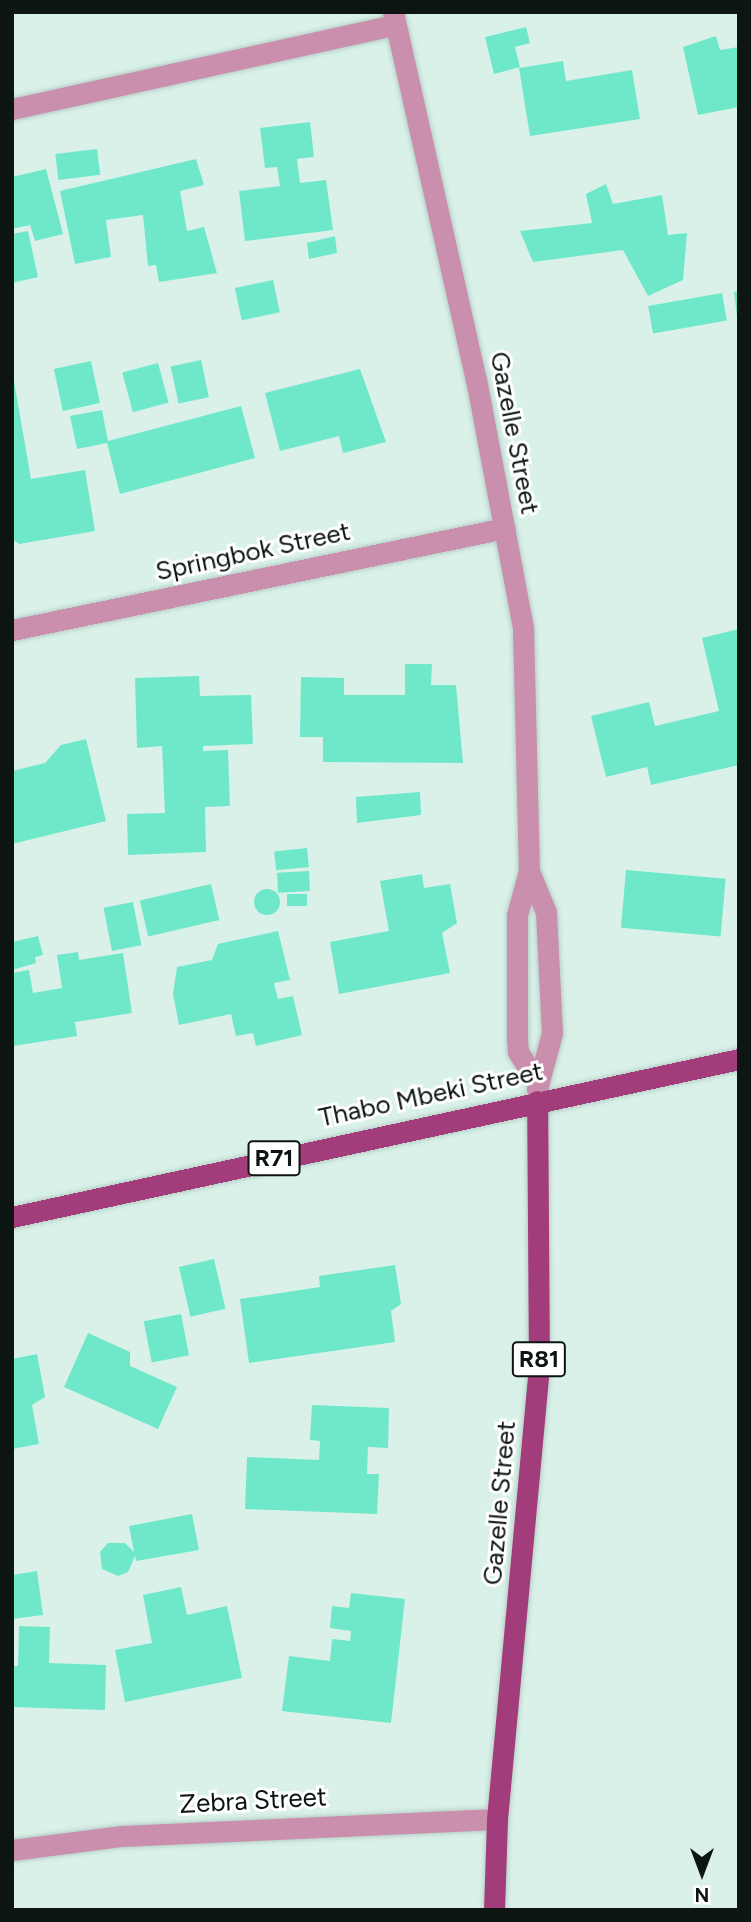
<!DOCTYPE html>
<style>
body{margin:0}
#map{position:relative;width:751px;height:1922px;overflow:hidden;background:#d9f1e9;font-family:Figtree,sans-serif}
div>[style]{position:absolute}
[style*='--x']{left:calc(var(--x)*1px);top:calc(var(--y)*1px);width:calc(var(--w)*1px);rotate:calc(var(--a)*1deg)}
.building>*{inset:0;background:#6fe8ca;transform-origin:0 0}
.round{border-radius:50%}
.roads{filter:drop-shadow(0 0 2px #b8cec7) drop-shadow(0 0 2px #b8cec7)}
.minor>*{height:21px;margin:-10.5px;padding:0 10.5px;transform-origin:10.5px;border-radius:10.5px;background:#c98fad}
.primary>*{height:21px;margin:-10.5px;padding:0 10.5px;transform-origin:10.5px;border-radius:10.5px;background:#a33c7a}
span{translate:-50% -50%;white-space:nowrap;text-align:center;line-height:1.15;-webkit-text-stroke:6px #fff;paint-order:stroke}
.shield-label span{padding:2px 5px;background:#fff;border:2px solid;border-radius:5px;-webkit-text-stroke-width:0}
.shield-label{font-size:24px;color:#0d1513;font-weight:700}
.street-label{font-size:26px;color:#0d1513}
.frame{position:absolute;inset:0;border:14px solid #0d1513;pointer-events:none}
.north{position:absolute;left:667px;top:1838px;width:70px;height:70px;-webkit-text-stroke:5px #fff;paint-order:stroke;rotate:180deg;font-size:19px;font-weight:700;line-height:28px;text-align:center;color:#0d1513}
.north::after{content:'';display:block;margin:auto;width:24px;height:32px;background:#0d1513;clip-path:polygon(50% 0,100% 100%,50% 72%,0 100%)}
</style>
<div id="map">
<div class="building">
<div style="clip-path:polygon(526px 27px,530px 43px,515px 47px,520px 67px,494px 74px,485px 37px)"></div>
<div style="clip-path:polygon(716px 36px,720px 50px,739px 47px,739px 107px,698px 115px,683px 47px)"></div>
<div style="clip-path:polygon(563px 61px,566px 81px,632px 70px,640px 119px,530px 136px,519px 68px)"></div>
<div style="clip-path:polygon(310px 122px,314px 157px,297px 159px,300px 183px,326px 180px,333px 230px,245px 241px,239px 191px,280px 186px,277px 167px,265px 168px,260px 128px)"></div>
<div style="left:97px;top:149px;width:26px;height:42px;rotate:83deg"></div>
<div style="clip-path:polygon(196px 159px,204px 185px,180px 191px,187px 231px,204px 227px,217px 273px,159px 282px,156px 265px,148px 266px,143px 215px,106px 220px,111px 257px,75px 264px,60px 191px)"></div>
<div style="clip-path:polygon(46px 169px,63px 234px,35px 241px,30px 225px,12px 229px,12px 177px)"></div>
<div style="clip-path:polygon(606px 184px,613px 204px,662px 195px,668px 235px,687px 233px,683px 280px,648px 296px,623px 250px,533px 262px,520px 231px,592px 223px,586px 194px)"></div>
<div style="clip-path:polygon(28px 231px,38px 277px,12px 283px,12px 234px)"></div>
<div style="clip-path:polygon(335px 236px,337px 253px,309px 259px,307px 243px)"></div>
<div style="left:273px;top:280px;width:33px;height:39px;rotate:78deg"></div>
<div style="clip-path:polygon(739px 291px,739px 316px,737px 316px,734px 292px)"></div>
<div style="left:722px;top:293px;width:28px;height:75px;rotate:80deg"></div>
<div style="left:201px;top:360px;width:38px;height:31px;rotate:78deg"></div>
<div style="left:91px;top:361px;width:43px;height:38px;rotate:78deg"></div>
<div style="left:158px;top:363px;width:41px;height:37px;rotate:75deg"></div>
<div style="clip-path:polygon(360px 369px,386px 442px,343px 453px,339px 436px,280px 451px,265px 393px)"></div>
<div style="clip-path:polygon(14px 381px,31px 479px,85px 470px,95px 531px,19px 544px,12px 539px)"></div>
<div style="clip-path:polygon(241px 406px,255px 458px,120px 494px,107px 443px,77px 449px,70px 416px,102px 410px,108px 441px)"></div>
<div style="clip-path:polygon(739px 629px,739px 765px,651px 785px,647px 767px,606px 777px,591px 716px,649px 702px,655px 726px,719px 711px,702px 638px)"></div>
<div style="clip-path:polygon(405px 664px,432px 664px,431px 685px,456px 685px,463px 763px,323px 762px,323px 737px,300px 737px,301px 677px,344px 678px,344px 695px,405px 695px)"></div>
<div style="clip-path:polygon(199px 676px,200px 696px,251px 695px,253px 744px,203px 746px,203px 751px,228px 750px,230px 806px,205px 807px,206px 852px,128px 855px,127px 814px,165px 813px,162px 746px,137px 748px,135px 678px)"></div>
<div style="clip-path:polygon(86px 739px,106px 821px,12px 844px,12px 771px,45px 763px,61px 745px)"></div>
<div style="clip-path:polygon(420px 792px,421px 815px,357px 823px,356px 797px)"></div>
<div style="left:307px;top:848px;width:19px;height:33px;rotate:84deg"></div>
<div style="left:626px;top:870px;width:100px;height:58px;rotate:5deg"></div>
<div style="left:309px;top:871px;width:20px;height:32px;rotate:87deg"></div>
<div style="clip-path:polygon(422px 874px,424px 888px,450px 884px,457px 923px,442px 933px,450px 973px,339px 994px,330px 942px,389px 931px,380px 881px)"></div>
<div style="left:211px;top:884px;width:37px;height:73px;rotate:77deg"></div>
<div class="round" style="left:254px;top:889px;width:26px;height:26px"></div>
<div style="left:307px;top:894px;width:12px;height:20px;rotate:90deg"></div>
<div style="left:133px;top:902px;width:44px;height:30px;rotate:79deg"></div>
<div style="clip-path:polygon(278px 931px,290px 980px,274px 983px,278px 999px,293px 996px,302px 1035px,256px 1046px,253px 1033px,236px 1036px,231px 1014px,179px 1025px,173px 994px,177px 967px,212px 960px,218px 944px)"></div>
<div style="clip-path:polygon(38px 936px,43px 955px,35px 957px,36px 963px,12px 970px,12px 942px)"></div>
<div style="clip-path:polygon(78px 952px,79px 960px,123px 953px,132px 1013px,75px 1022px,77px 1036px,13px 1046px,12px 973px,29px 970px,33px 993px,62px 988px,57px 955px)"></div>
<div style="left:214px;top:1259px;width:51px;height:36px;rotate:77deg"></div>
<div style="clip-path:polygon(395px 1265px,401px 1304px,391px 1311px,395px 1342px,249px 1363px,240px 1299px,320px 1287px,319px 1276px)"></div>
<div style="left:181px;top:1314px;width:42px;height:38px;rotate:79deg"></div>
<div style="clip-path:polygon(88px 1333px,130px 1352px,130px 1366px,177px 1387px,158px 1429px,64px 1387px)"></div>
<div style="clip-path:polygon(37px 1354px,45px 1397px,32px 1405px,39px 1444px,12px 1449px,12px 1359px)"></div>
<div style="clip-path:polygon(312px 1405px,389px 1408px,388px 1448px,368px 1447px,367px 1474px,379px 1474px,377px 1514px,245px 1509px,247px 1457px,319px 1460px,320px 1441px,310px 1440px)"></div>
<div style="clip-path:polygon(192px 1514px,199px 1550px,136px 1561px,135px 1556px,128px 1572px,118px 1576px,102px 1569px,100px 1552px,108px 1543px,125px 1543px,134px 1552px,129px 1526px)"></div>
<div style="clip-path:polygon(37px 1571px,43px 1615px,12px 1619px,12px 1575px)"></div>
<div style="clip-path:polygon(181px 1587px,187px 1615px,227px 1606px,242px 1678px,125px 1702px,115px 1650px,152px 1643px,143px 1595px)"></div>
<div style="clip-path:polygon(351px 1593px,405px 1599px,391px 1723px,282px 1711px,289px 1656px,330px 1661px,332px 1639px,350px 1641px,351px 1631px,330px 1628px,332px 1606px,349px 1608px)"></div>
<div style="clip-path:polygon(19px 1626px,50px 1627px,49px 1663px,106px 1665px,105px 1710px,12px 1707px,12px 1666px,18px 1666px)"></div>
</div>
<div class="roads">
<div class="minor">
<div style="--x:393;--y:12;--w:376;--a:77.3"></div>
<div style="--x:476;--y:379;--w:253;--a:79.3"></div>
<div style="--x:523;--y:628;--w:243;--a:88.6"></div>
<div style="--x:529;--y:871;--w:46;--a:105.3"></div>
<div style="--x:517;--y:915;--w:123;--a:90"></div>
<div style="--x:517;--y:1038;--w:14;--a:86"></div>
<div style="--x:518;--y:1052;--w:33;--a:57"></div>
<div style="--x:12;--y:109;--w:392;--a:-12.4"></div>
<div style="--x:12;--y:630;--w:503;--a:-11.69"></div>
<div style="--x:529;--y:871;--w:44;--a:67.5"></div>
<div style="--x:546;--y:912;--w:121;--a:87.2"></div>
<div style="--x:552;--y:1033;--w:58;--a:105"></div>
<div style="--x:12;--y:1850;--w:111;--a:-7.3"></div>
<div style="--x:122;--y:1836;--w:375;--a:-2.6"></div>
</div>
<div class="primary">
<div style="--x:12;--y:1217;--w:744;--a:-12.26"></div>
<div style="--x:494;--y:1910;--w:91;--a:-88.1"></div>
<div style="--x:497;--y:1819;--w:453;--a:-84.7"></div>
<div style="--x:539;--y:1368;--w:267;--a:-90.4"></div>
</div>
</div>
<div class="shield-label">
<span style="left:274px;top:1158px">R71</span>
<span style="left:539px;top:1359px">R81</span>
</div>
<div class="street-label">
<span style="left:514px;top:433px;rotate:79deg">Gazelle Street</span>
<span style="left:253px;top:552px;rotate:-12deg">Springbok Street</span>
<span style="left:431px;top:1095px;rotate:-12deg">Thabo Mbeki Street</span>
<span style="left:500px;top:1503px;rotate:-85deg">Gazelle Street</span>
<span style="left:253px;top:1801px;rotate:-3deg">Zebra Street</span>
</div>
<div class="frame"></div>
<div class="north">N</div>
</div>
